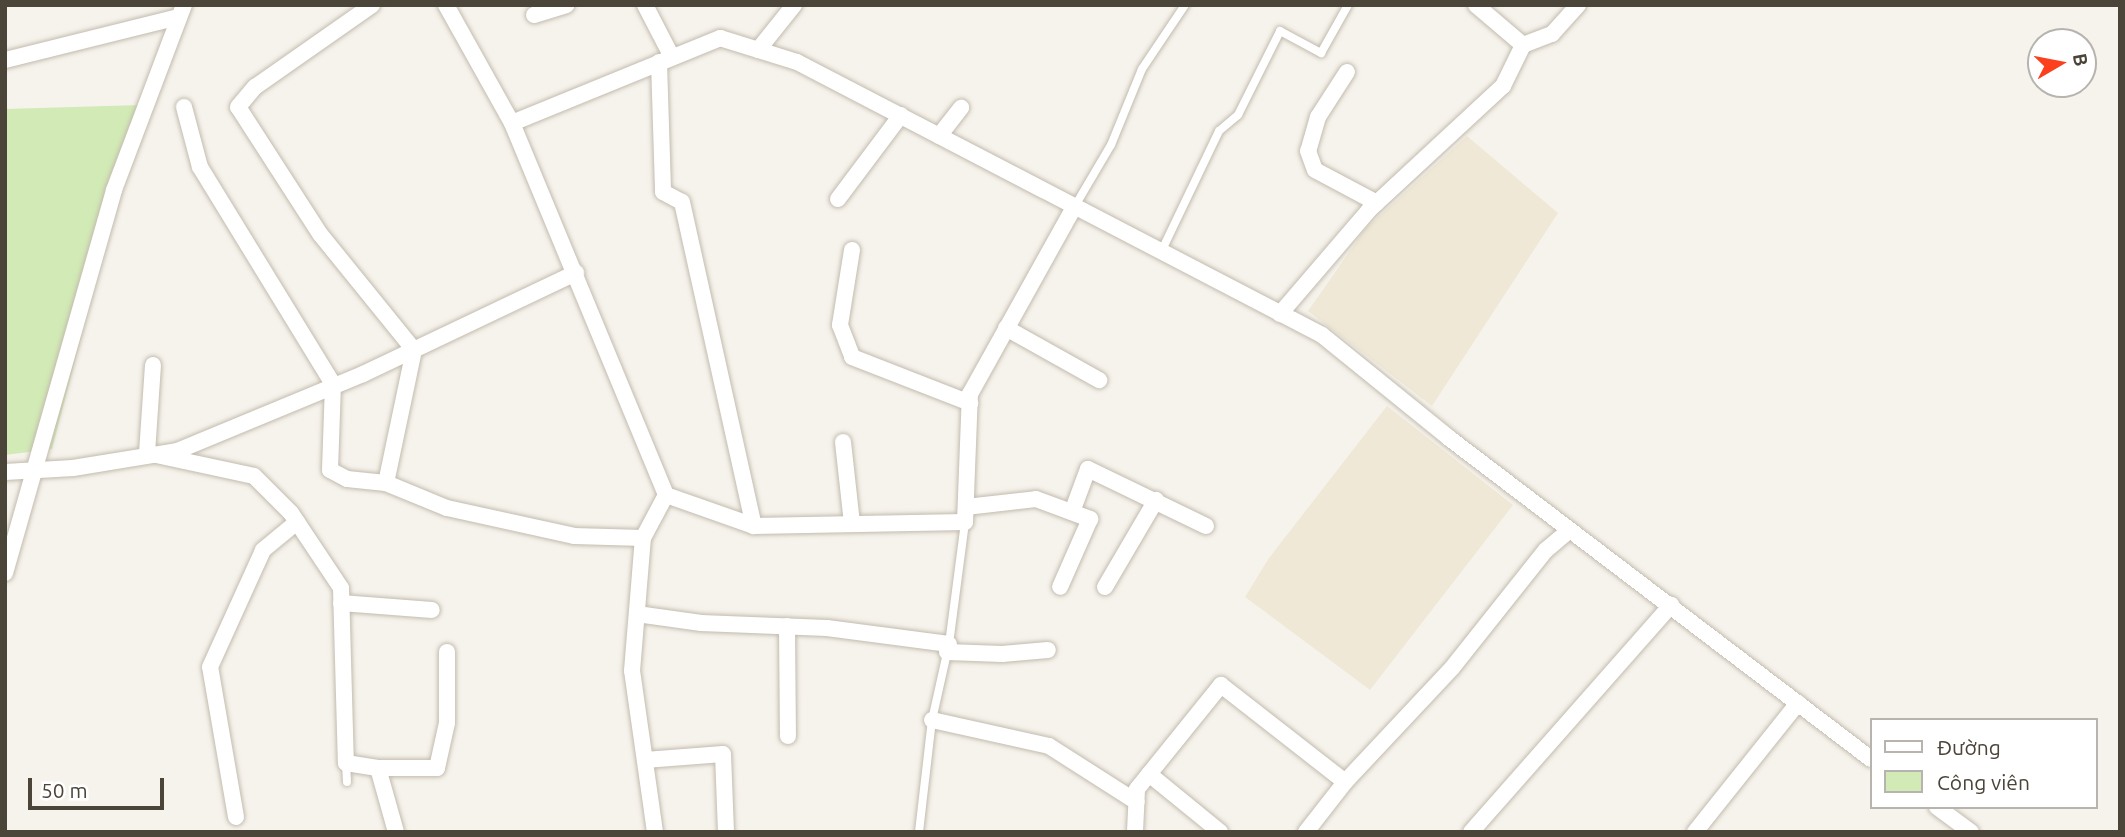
<!DOCTYPE html>
<meta charset="utf-8">
<style>
body{margin:0}
#map{position:relative;width:2125px;height:837px;overflow:hidden;background:#f6f3ec;font-family:Ubuntu,sans-serif}
div>[style]{position:absolute}
[style*='--x']{left:calc(var(--x)*1px);top:calc(var(--y)*1px);width:calc(var(--w)*1px);rotate:calc(var(--a)*1deg)}
.education>*{inset:0;background:#efe8d6}
.green>*{inset:0;background:#d2eab5}
.roads{filter:drop-shadow(0 0 2px #c2bbae) drop-shadow(0 0 2px #c2bbae)}
.service>*{height:8px;margin:-4px;padding:0 4px;transform-origin:4px;border-radius:4px;background:#fff}
.minor>*{height:16px;margin:-8px;padding:0 8px;transform-origin:8px;border-radius:8px;background:#fff}
span{translate:-50% -50%;white-space:nowrap;text-align:center;line-height:1.15;-webkit-text-stroke:5px #fff;paint-order:stroke}
.frame{position:absolute;inset:0;border:7px solid #4b4439;pointer-events:none}
.legend{position:absolute;left:1870px;top:718px;width:228px;height:91px;box-sizing:border-box;background:#fff;border:2px solid #b7b4b0;margin:0;padding:9px 12px;list-style:none;font-size:21px;color:#4b4439}
.legend li{display:flex;align-items:center;gap:14px;height:35px}
.legend b{width:35px;border:2px solid #b7b4b0}
.north{position:absolute;left:2027px;top:28px;width:70px;height:70px;box-sizing:border-box;background:#fff;border:2px solid #b7b4b0;border-radius:50%;rotate:80deg;font-size:19px;font-weight:700;line-height:28px;text-align:center;color:#4b4439}
.north::after{content:'';display:block;margin:auto;width:24px;height:32px;background:#fc3f1d;clip-path:polygon(50% 0,100% 100%,50% 72%,0 100%)}
.scale{position:absolute;left:28px;top:778px;width:136px;height:32px;box-sizing:border-box;border:4px solid #4b4439;border-top:0;padding-left:9px;font-size:21px;line-height:24px;white-space:nowrap;color:#4b4439;-webkit-text-stroke:5px #fff;paint-order:stroke}
</style>
<div id="map">
<div class="education">
<div style="clip-path:polygon(1467px 136px,1558px 213px,1432px 406px,1308px 311px,1366px 228px)"></div>
<div style="clip-path:polygon(1387px 406px,1513px 505px,1370px 690px,1245px 597px,1269px 558px)"></div>
</div>
<div class="green">
<div style="clip-path:polygon(141px 105px,52px 449px,5px 455px,5px 109px)"></div>
</div>
<div class="roads">
<div class="service">
<div style="--x:1075;--y:206;--w:71;--a:-59.5"></div>
<div style="--x:1111;--y:145;--w:82;--a:-67.8"></div>
<div style="--x:1142;--y:69;--w:77;--a:-56.1"></div>
<div style="--x:1162;--y:250;--w:132;--a:-64.4"></div>
<div style="--x:1219;--y:131;--w:25;--a:-40"></div>
<div style="--x:1238;--y:115;--w:94;--a:-63.4"></div>
<div style="--x:1280;--y:31;--w:47;--a:28.2"></div>
<div style="--x:1321;--y:53;--w:55;--a:-60.6"></div>
<div style="--x:346;--y:763;--w:19;--a:87"></div>
<div style="--x:919;--y:832;--w:113;--a:-83.4"></div>
<div style="--x:932;--y:720;--w:78;--a:-77.4"></div>
<div style="--x:949;--y:644;--w:123;--a:-82.5"></div>
</div>
<div class="minor">
<div style="--x:446;--y:5;--w:135;--a:60.8"></div>
<div style="--x:512;--y:123;--w:403;--a:67.5"></div>
<div style="--x:645;--y:5;--w:59;--a:62.6"></div>
<div style="--x:1476;--y:5;--w:62;--a:40.4"></div>
<div style="--x:534;--y:15;--w:34;--a:-17"></div>
<div style="--x:758;--y:50;--w:58;--a:-51.3"></div>
<div style="--x:5;--y:60;--w:179;--a:-13.9"></div>
<div style="--x:659;--y:62;--w:130;--a:88.2"></div>
<div style="--x:663;--y:192;--w:21;--a:28"></div>
<div style="--x:682;--y:202;--w:332;--a:77.5"></div>
<div style="--x:1347;--y:72;--w:54;--a:122.8"></div>
<div style="--x:1318;--y:117;--w:35;--a:106"></div>
<div style="--x:1308;--y:151;--w:20;--a:70"></div>
<div style="--x:1315;--y:170;--w:70;--a:28"></div>
<div style="--x:184;--y:107;--w:62;--a:75.1"></div>
<div style="--x:200;--y:167;--w:255;--a:58.5"></div>
<div style="--x:333;--y:384;--w:86;--a:92"></div>
<div style="--x:330;--y:470;--w:19;--a:28"></div>
<div style="--x:347;--y:479;--w:39;--a:6"></div>
<div style="--x:386;--y:483;--w:136;--a:-78.1"></div>
<div style="--x:414;--y:350;--w:149;--a:-129"></div>
<div style="--x:320;--y:234;--w:151;--a:-122.8"></div>
<div style="--x:238;--y:107;--w:26;--a:-50"></div>
<div style="--x:255;--y:87;--w:143;--a:-35"></div>
<div style="--x:512;--y:123;--w:225;--a:-22.2"></div>
<div style="--x:720;--y:38;--w:81;--a:17.3"></div>
<div style="--x:797;--y:62;--w:592;--a:27.47"></div>
<div style="--x:1322;--y:335;--w:164;--a:39"></div>
<div style="--x:1449;--y:438;--w:530;--a:37.26"></div>
<div style="--x:939;--y:136;--w:36;--a:-52"></div>
<div style="--x:838;--y:199;--w:105;--a:-53.1"></div>
<div style="--x:852;--y:250;--w:76;--a:99.1"></div>
<div style="--x:840;--y:325;--w:34;--a:69"></div>
<div style="--x:852;--y:357;--w:127;--a:21.3"></div>
<div style="--x:1280;--y:314;--w:137;--a:-49.4"></div>
<div style="--x:1369;--y:210;--w:183;--a:-42.8"></div>
<div style="--x:1503;--y:86;--w:46;--a:-64"></div>
<div style="--x:1523;--y:45;--w:31;--a:-21"></div>
<div style="--x:1552;--y:34;--w:39;--a:-48"></div>
<div style="--x:1006;--y:328;--w:107;--a:29.2"></div>
<div style="--x:153;--y:365;--w:88;--a:93.9"></div>
<div style="--x:147;--y:453;--w:109;--a:12.1"></div>
<div style="--x:254;--y:476;--w:52;--a:45"></div>
<div style="--x:291;--y:513;--w:90;--a:56.3"></div>
<div style="--x:341;--y:588;--w:175;--a:88.4"></div>
<div style="--x:346;--y:763;--w:32;--a:9"></div>
<div style="--x:378;--y:768;--w:59;--a:0"></div>
<div style="--x:437;--y:768;--w:46;--a:-77.5"></div>
<div style="--x:447;--y:723;--w:71;--a:-90"></div>
<div style="--x:843;--y:442;--w:82;--a:83.7"></div>
<div style="--x:5;--y:472;--w:68;--a:-3.4"></div>
<div style="--x:73;--y:468;--w:105;--a:-9.3"></div>
<div style="--x:177;--y:451;--w:201;--a:-22.5"></div>
<div style="--x:363;--y:374;--w:236;--a:-25.4"></div>
<div style="--x:386;--y:483;--w:66;--a:22.3"></div>
<div style="--x:447;--y:508;--w:130;--a:12.4"></div>
<div style="--x:574;--y:536;--w:69;--a:1.7"></div>
<div style="--x:966;--y:507;--w:70;--a:-6.5"></div>
<div style="--x:1036;--y:499;--w:58;--a:20.3"></div>
<div style="--x:1090;--y:519;--w:74;--a:113.8"></div>
<div style="--x:1072;--y:512;--w:46;--a:-69.6"></div>
<div style="--x:1088;--y:469;--w:131;--a:25.8"></div>
<div style="--x:5;--y:573;--w:398;--a:-74.1"></div>
<div style="--x:114;--y:190;--w:198;--a:-69.3"></div>
<div style="--x:1105;--y:587;--w:101;--a:-59.6"></div>
<div style="--x:341;--y:603;--w:91;--a:4.4"></div>
<div style="--x:637;--y:614;--w:65;--a:8"></div>
<div style="--x:701;--y:623;--w:126;--a:2.3"></div>
<div style="--x:827;--y:628;--w:123;--a:7.5"></div>
<div style="--x:787;--y:626;--w:110;--a:89.5"></div>
<div style="--x:947;--y:652;--w:55;--a:2.1"></div>
<div style="--x:1002;--y:654;--w:46;--a:-5"></div>
<div style="--x:932;--y:720;--w:120;--a:12.5"></div>
<div style="--x:1049;--y:746;--w:104;--a:32.5"></div>
<div style="--x:645;--y:760;--w:78;--a:-4.4"></div>
<div style="--x:723;--y:754;--w:78;--a:87.8"></div>
<div style="--x:378;--y:768;--w:66;--a:74.3"></div>
<div style="--x:1149;--y:774;--w:92;--a:39.2"></div>
<div style="--x:1937;--y:807;--w:42;--a:36.3"></div>
<div style="--x:236;--y:817;--w:152;--a:-99.8"></div>
<div style="--x:210;--y:667;--w:128;--a:-65.6"></div>
<div style="--x:263;--y:550;--w:44;--a:-39.5"></div>
<div style="--x:655;--y:832;--w:163;--a:-98.1"></div>
<div style="--x:632;--y:671;--w:133;--a:-85.3"></div>
<div style="--x:643;--y:538;--w:49;--a:-61.9"></div>
<div style="--x:666;--y:495;--w:93;--a:19.4"></div>
<div style="--x:754;--y:526;--w:211;--a:-1.1"></div>
<div style="--x:965;--y:522;--w:128;--a:-87.8"></div>
<div style="--x:970;--y:394;--w:212;--a:-60.9"></div>
<div style="--x:1135;--y:832;--w:43;--a:-87.3"></div>
<div style="--x:1137;--y:789;--w:134;--a:-51.1"></div>
<div style="--x:1221;--y:685;--w:157;--a:38"></div>
<div style="--x:1306;--y:832;--w:63;--a:-52"></div>
<div style="--x:1345;--y:782;--w:156;--a:-46.8"></div>
<div style="--x:1452;--y:668;--w:151;--a:-51.5"></div>
<div style="--x:1546;--y:550;--w:30;--a:-40"></div>
<div style="--x:1471;--y:832;--w:303;--a:-48.6"></div>
<div style="--x:1695;--y:832;--w:165;--a:-51.4"></div>
</div>
</div>
<div class="frame"></div>
<ul class="legend">
<li><b style="height:9px;background:#fff"></b>Đường</li>
<li><b style="height:19px;background:#d2eab5"></b>Công viên</li>
</ul>
<div class="north">B</div>
<div class="scale">50 m</div>
</div>
